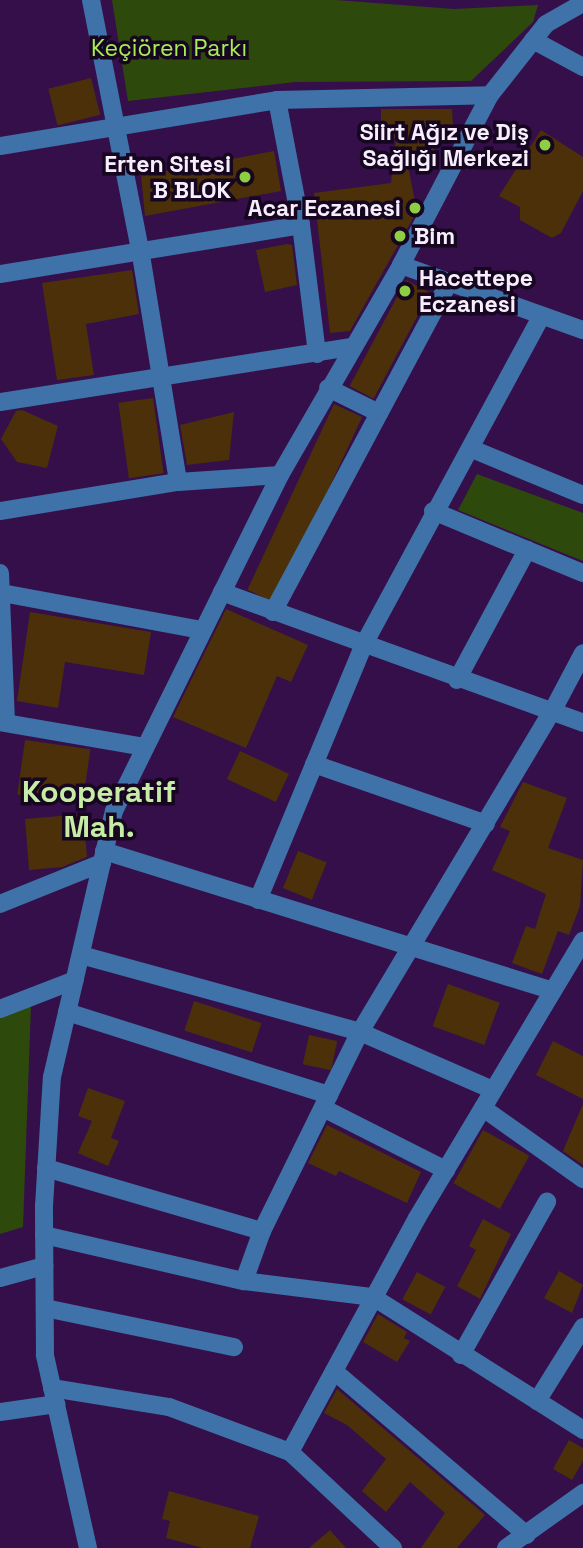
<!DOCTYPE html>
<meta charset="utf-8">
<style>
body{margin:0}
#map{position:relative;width:583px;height:1548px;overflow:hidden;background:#350f4a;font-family:"Space Grotesk",sans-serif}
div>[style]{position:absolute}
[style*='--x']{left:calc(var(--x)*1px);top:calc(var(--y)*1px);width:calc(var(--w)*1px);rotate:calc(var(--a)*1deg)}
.green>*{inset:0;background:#2e490c}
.building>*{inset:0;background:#4b300a;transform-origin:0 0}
.street>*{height:18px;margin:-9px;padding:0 9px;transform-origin:9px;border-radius:9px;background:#3e72a8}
.dots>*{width:19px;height:19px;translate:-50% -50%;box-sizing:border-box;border:4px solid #16061f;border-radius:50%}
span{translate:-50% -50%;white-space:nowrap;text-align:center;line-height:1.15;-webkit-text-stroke:7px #16061f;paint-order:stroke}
.park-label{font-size:23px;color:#a7ee55}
.poi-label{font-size:23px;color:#f7eefd;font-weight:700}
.right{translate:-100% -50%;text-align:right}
.left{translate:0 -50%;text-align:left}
.district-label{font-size:30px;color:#c7eca6;font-weight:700}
</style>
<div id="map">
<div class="green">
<div style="clip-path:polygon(112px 0,336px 0,454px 9px,538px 5px,533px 22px,471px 81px,295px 82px,128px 101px)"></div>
<div style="clip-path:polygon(477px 474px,583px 513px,583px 561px,458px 510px)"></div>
<div style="clip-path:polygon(31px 1005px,23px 1227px,0 1234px,0 1017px)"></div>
</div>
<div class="building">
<div style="left:91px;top:78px;width:38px;height:44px;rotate:76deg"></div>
<div style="clip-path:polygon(381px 109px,452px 109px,453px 126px,443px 126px,443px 138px,436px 138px,433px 155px,424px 156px,424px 166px,408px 166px,417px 211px,350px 331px,330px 333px,314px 193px,391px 183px,396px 138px,381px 138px)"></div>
<div style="clip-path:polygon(541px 130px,583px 157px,583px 191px,561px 233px,552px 238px,520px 220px,520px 207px,499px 196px)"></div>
<div style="clip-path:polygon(274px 151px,281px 191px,145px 216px,141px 174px,210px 166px,210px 163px)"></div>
<div style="clip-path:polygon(287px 244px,292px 245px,297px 285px,265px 292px,256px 250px)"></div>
<div style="clip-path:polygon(132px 270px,139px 314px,86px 324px,94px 375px,57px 380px,42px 283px)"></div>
<div style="left:406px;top:280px;width:27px;height:120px;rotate:28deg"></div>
<div style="left:153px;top:398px;width:76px;height:35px;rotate:82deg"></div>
<div style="left:334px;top:404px;width:31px;height:205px;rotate:25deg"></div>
<div style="clip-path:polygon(22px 410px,58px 426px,47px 468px,17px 462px,1px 439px,16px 411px)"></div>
<div style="clip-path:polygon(234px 412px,229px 460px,187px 465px,180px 425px)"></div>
<div style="clip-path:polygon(226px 609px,308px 645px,291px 682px,277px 676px,246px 748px,173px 717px)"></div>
<div style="clip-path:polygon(30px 612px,151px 632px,144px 675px,65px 662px,58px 708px,17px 701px)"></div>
<div style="left:25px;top:740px;width:66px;height:55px;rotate:8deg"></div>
<div style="left:240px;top:751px;width:54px;height:31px;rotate:25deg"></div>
<div style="clip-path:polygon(523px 782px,567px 798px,548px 848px,583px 860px,580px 906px,569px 935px,558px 931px,542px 974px,512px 963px,526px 926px,535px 929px,546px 894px,492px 870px,510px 831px,500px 827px)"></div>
<div style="clip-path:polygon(83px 814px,87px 857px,62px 867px,29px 870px,25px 819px)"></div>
<div style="left:298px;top:851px;width:31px;height:40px;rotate:22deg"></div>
<div style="left:448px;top:984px;width:55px;height:45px;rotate:20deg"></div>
<div style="left:194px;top:1001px;width:71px;height:31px;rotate:18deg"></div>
<div style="left:309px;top:1035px;width:29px;height:30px;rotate:12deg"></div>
<div style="clip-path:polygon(553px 1041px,583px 1056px,583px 1099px,536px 1075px)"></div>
<div style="clip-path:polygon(88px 1088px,125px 1101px,111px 1138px,119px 1141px,108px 1166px,78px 1153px,92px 1121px,78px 1116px)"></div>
<div style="clip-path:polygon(583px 1104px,583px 1165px,563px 1151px)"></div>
<div style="clip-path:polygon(327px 1125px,421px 1172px,407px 1203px,339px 1171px,336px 1176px,308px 1163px)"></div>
<div style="left:483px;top:1130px;width:53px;height:61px;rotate:29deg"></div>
<div style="clip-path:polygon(483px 1219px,511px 1234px,480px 1299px,457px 1286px,476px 1250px,469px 1246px)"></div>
<div style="clip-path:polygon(559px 1271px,583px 1285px,572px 1313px,544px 1298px)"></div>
<div style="left:417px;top:1272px;width:32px;height:31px;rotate:28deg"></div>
<div style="clip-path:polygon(378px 1314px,407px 1332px,404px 1338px,410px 1341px,397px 1362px,363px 1342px)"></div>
<div style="clip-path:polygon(337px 1389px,485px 1515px,457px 1548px,421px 1548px,445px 1513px,410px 1482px,386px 1512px,362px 1491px,386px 1459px,347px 1425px,324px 1413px)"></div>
<div style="clip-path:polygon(569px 1440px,583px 1448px,583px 1461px,572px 1480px,553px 1469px)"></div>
<div style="clip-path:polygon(169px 1491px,259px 1516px,250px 1548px,203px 1548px,166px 1538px,170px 1521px,162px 1519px)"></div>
<div style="clip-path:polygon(330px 1530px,346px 1548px,309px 1548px)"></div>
</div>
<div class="street">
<div style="--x:91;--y:0;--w:254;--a:78.9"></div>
<div style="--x:140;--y:249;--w:236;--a:80.7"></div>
<div style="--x:533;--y:40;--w:57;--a:28.4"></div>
<div style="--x:277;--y:100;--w:127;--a:79.1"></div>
<div style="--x:301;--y:225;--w:130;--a:82.9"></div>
<div style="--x:0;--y:146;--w:281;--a:-9.4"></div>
<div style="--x:277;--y:100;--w:213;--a:-1.3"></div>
<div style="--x:401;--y:265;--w:193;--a:19.7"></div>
<div style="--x:0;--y:274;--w:305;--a:-9.2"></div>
<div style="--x:328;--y:388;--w:57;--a:26.1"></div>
<div style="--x:0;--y:402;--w:356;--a:-8.9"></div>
<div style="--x:472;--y:449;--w:120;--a:22.5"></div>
<div style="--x:0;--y:511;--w:180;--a:-9.3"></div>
<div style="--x:178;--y:482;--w:102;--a:-3.9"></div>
<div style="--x:433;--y:511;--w:162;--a:22.5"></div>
<div style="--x:0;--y:573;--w:148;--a:87.7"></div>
<div style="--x:222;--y:592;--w:384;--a:19.9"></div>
<div style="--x:2;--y:593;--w:202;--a:10.5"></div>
<div style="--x:273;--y:612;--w:374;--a:-61.9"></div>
<div style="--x:457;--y:680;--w:148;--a:-61.7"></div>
<div style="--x:0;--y:722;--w:146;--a:9.8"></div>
<div style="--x:314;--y:764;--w:182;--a:19.2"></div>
<div style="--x:104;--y:851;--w:470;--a:17.3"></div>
<div style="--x:258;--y:900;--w:275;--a:-67.5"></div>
<div style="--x:363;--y:646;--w:374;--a:-61.6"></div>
<div style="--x:0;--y:904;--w:110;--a:-21.9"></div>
<div style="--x:81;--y:955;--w:289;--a:15.4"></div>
<div style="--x:360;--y:1032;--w:145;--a:23.6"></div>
<div style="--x:0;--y:1009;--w:80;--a:-21.1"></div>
<div style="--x:67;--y:1012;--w:275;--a:17.6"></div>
<div style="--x:323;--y:1108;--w:138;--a:26.8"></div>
<div style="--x:483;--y:1108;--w:123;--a:35.4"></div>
<div style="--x:46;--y:1168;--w:225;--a:16.3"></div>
<div style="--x:44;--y:1235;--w:205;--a:13"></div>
<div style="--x:244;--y:1281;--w:130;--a:7.1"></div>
<div style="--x:373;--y:1297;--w:249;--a:32.3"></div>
<div style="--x:0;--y:1278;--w:46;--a:-15.3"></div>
<div style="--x:244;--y:1281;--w:53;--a:-70.2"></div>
<div style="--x:262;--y:1231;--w:222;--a:-63.8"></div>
<div style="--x:360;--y:1032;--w:375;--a:-59.1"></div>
<div style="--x:553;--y:710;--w:64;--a:-62.2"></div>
<div style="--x:45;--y:1308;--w:193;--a:11.7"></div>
<div style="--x:461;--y:1355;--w:176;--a:-60.7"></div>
<div style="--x:334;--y:1371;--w:253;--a:40.4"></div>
<div style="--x:52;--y:1388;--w:119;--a:9.2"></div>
<div style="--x:169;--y:1407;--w:129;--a:20.4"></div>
<div style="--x:290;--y:1452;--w:141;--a:43"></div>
<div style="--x:537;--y:1401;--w:87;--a:-58.1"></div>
<div style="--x:0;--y:1412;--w:57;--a:-8.1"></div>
<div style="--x:290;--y:1452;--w:266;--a:-61.5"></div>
<div style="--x:417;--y:1218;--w:323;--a:-59.1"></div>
<div style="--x:88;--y:1548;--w:198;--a:-102.6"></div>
<div style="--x:45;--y:1355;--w:149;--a:-90.4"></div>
<div style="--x:44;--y:1206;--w:129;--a:-86.5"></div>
<div style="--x:52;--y:1077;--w:273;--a:-76.9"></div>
<div style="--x:114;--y:811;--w:375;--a:-63.7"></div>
<div style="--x:280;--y:475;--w:242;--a:-60"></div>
<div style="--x:401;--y:265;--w:192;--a:-62.4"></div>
<div style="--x:490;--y:95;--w:90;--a:-51.7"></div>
<div style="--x:546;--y:24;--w:43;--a:-29.6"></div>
<div style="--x:506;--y:1548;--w:95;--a:-35.5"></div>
</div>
<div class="dots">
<div style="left:545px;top:145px;background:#8ece43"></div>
<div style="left:245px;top:177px;background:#8ece43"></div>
<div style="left:415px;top:208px;background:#8ece43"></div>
<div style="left:400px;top:236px;background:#8ece43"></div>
<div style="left:405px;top:291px;background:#8ece43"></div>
</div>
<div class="park-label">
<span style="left:169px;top:48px">Keçiören Parkı</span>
</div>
<div class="poi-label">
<span class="right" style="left:529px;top:145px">Siirt Ağız ve Diş<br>Sağlığı Merkezi</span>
<span class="right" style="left:231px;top:177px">Erten Sitesi<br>B BLOK</span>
<span class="right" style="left:401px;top:208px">Acar Eczanesi</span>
<span class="left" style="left:414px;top:236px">Bim</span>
<span class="left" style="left:419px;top:291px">Hacettepe<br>Eczanesi</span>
</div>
<div class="district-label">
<span style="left:99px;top:809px">Kooperatif<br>Mah.</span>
</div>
</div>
